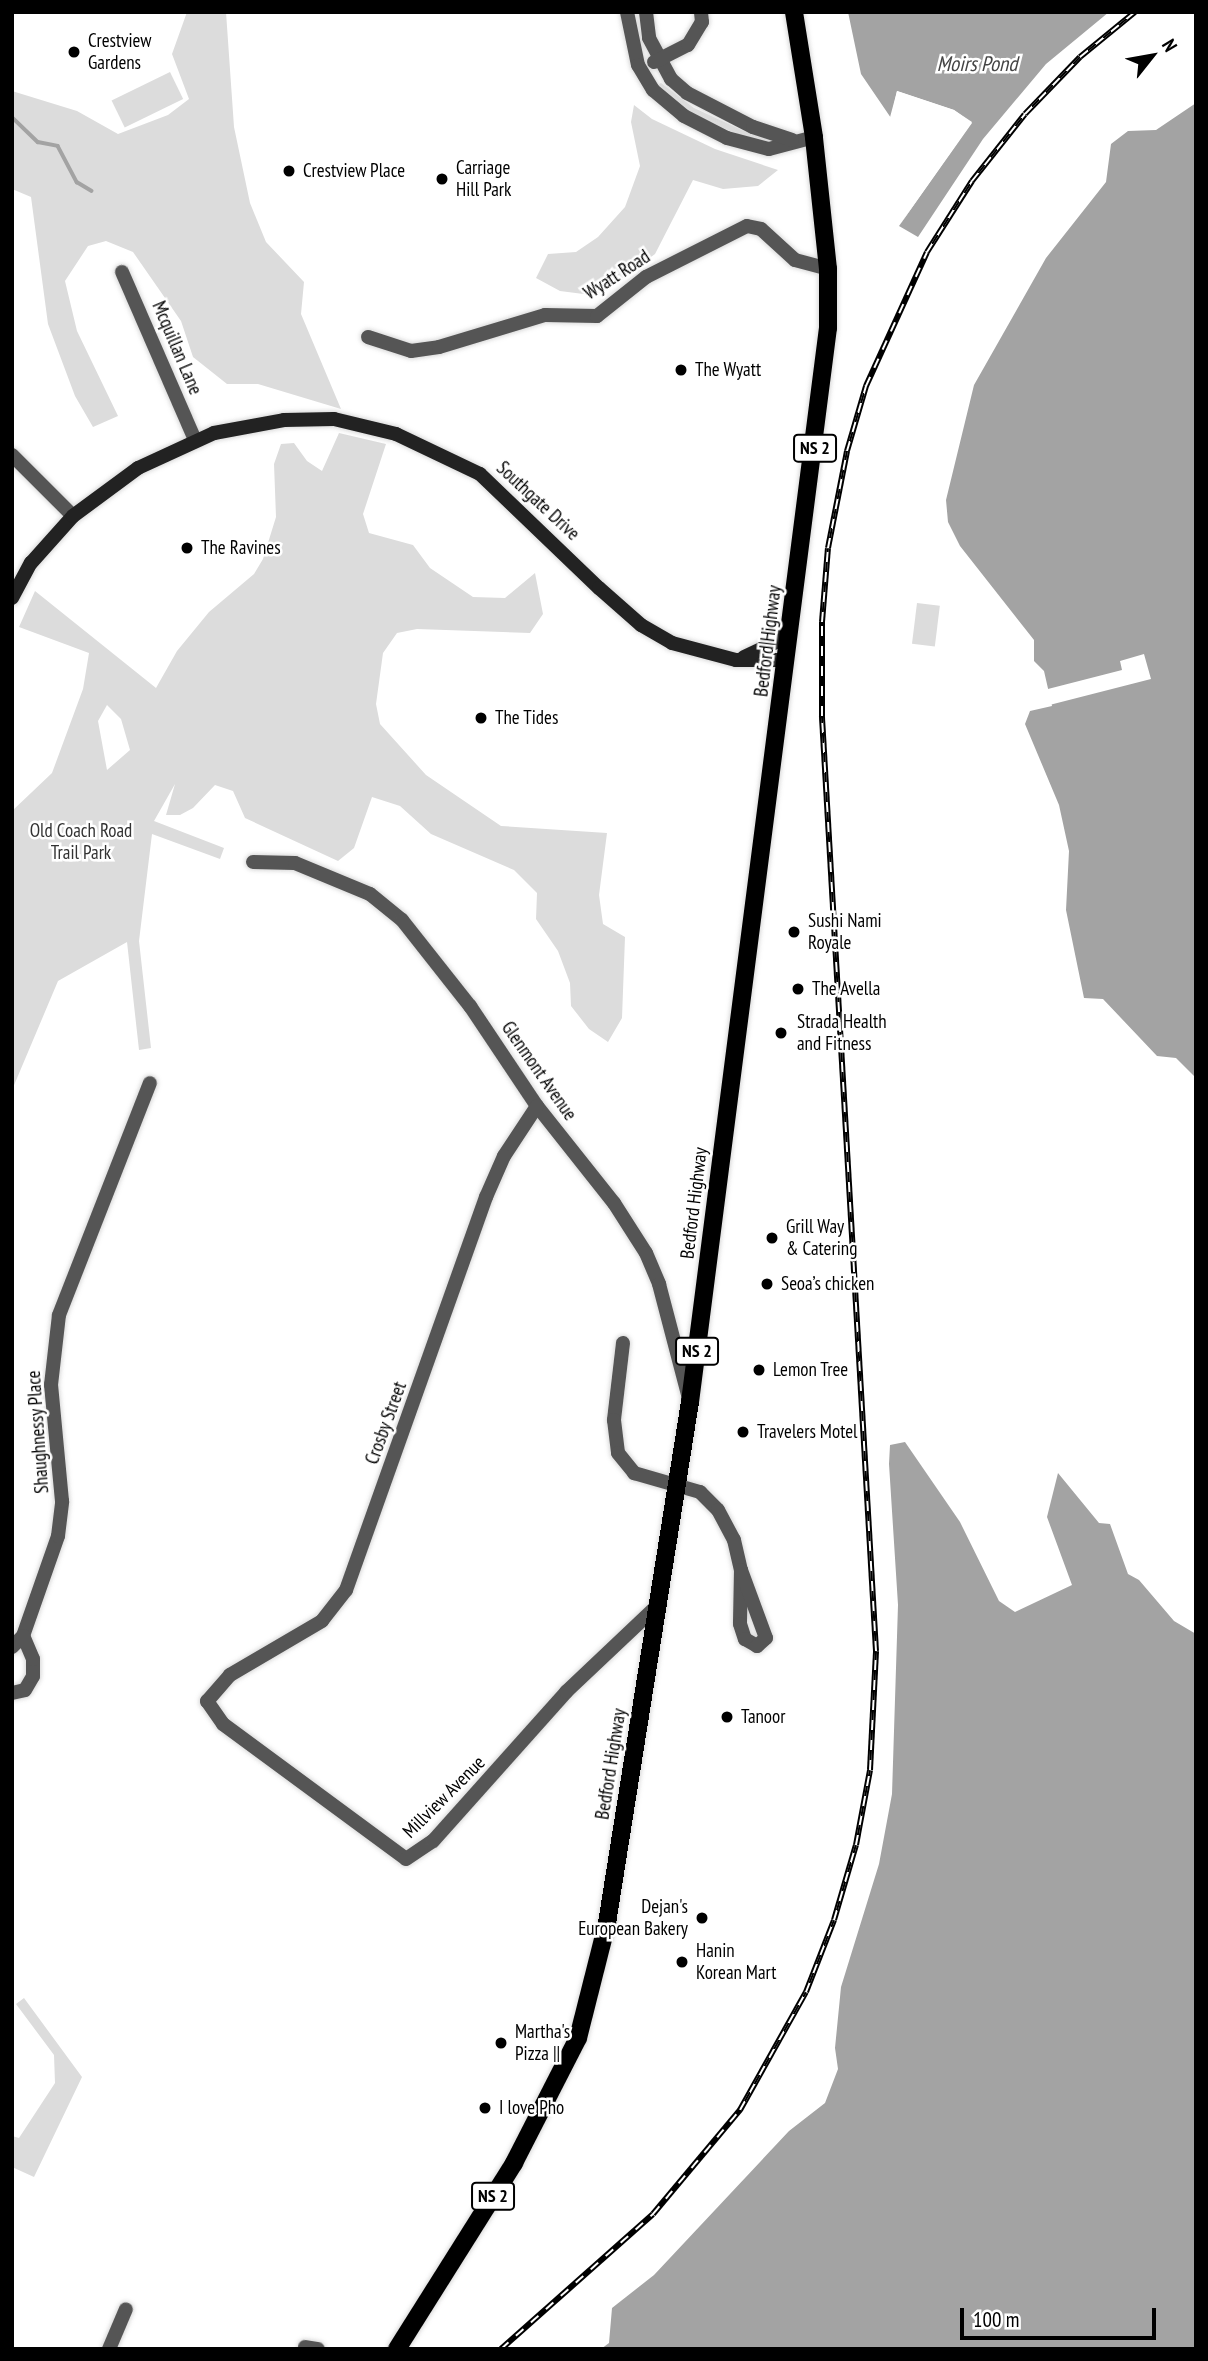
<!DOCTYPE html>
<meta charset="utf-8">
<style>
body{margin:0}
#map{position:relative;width:1208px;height:2361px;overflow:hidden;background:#fff;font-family:"PT Sans Narrow",sans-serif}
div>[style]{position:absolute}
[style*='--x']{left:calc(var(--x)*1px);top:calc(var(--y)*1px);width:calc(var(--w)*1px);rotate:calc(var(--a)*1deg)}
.green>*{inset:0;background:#dcdcdc;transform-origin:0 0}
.water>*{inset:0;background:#a3a3a3}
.pier>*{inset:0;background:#fff}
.stream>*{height:3.5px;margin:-1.75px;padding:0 1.75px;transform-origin:1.75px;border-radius:1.75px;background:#a3a3a3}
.roads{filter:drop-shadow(0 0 2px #dbdbdb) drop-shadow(0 0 2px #dbdbdb)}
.street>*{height:14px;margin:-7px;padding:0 7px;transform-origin:7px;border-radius:7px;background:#555}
.secondary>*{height:14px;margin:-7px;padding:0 7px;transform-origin:7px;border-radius:7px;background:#222}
.primary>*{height:18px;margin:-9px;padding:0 9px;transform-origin:9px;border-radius:9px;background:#000}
.rail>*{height:6px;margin-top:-3px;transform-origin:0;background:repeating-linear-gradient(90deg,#fff 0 10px,#000 0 20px);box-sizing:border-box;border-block:2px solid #000}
.dots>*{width:19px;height:19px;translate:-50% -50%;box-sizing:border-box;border:4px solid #fff;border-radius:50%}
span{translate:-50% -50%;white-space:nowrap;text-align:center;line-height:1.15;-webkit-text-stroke:5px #fff;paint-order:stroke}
.shield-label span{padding:2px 5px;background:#fff;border:2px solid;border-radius:5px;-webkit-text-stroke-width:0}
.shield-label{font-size:18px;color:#000;font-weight:700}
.poi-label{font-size:19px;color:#000}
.left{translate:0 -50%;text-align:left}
.right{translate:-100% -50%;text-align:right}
.street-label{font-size:19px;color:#000}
.park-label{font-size:19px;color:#333}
.water-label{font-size:21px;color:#444;font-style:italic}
.frame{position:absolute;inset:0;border:14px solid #000;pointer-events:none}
.north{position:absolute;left:1117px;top:21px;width:70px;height:70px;-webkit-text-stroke:5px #fff;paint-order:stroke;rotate:59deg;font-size:19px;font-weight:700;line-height:28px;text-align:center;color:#000}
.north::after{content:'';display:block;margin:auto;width:24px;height:32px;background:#000;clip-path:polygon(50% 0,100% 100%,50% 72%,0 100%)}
.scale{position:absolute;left:960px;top:2308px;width:196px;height:32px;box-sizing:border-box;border:4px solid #000;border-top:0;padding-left:9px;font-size:21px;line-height:24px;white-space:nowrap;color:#000;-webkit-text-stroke:5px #fff;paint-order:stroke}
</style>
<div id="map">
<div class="green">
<div style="clip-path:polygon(187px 12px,226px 12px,234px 127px,250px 203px,266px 242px,304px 282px,301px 314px,341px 409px,258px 384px,227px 384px,193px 357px,181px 321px,133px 252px,106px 241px,88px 246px,65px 281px,77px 331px,118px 416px,93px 427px,75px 396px,48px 324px,31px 197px,12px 189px,12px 91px,77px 111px,118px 134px,168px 115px,189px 99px,172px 54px)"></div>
<div style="left:170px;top:72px;width:30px;height:65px;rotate:64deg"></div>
<div style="clip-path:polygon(661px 83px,694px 108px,746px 132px,777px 140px,754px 141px,693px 115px,677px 106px,658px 85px)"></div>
<div style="clip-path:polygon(634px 105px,652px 119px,715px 149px,778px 170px,758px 186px,723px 189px,693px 180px,655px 254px,599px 296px,560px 291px,536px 278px,548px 254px,576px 252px,598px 237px,625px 207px,640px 166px,631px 122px)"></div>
<div style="clip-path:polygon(evenodd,339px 433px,386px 444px,363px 514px,369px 533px,413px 545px,430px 568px,473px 597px,505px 598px,535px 573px,543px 614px,530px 633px,417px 629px,397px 633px,383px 653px,376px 704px,380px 724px,426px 775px,501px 826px,607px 833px,599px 895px,603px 924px,625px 937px,622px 1018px,608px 1042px,589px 1029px,571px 1006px,570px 983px,558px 951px,536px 919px,537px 893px,514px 870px,431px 834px,400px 806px,372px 797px,354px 848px,338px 861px,245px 818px,233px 791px,215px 785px,193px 808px,180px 815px,166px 815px,175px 784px,154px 821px,224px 848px,220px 859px,152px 834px,139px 941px,151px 1048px,139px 1050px,127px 942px,58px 981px,12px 1090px,12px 811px,52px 773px,83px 689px,89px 653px,19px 627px,35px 591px,156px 688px,177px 651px,209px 612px,254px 574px,263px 559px,276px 517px,274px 464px,281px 444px,294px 443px,307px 461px,322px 471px,339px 433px,107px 705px,121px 719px,130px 750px,107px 770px,98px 721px,107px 705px)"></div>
<div style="left:917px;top:603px;width:23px;height:41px;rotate:7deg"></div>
<div style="clip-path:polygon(24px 1998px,82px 2077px,34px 2177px,12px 2167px,12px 2136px,19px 2138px,55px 2083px,54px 2055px,16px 2004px)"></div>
</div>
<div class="water">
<div style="clip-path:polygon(848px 12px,1109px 12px,1046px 64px,983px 139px,918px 237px,899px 226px,972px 122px,954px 110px,897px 91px,891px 118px,861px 74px)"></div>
<div style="clip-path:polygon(1196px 103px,1196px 1078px,1176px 1058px,1157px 1056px,1103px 999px,1084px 998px,1066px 910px,1069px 851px,1059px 805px,1025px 724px,1030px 711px,1052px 706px,1044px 671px,1034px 661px,1034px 640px,960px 546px,948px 522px,946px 500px,974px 385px,1046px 258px,1106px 182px,1111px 144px,1128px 131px,1156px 130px)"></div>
<div style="clip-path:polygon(905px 1442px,960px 1522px,999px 1601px,1015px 1612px,1072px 1585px,1047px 1517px,1058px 1473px,1099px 1523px,1110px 1524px,1128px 1574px,1139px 1580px,1174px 1621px,1196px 1634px,1196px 2349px,601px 2349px,609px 2343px,612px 2308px,654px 2275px,789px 2131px,825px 2103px,838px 2069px,835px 2048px,841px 1987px,879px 1864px,892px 1794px,898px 1605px,889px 1464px,890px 1445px)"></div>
</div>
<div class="pier">
<div style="clip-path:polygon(897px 91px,954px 110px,972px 123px,899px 226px,968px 123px,899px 95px,894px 119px,889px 121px)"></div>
<div style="clip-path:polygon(1144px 654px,1151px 679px,1026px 711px,1048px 703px,1044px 690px,1122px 670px,1120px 661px)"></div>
</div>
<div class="stream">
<div style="--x:12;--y:117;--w:36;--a:44"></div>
<div style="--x:38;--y:142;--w:20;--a:11"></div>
<div style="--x:58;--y:146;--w:41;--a:62.2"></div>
<div style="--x:77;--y:182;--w:17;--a:31"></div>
</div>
<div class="roads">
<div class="street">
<div style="--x:627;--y:12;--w:54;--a:78.3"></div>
<div style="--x:638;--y:65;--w:29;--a:59"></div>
<div style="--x:653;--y:90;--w:40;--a:40"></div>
<div style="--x:684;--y:116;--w:48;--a:27.1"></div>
<div style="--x:727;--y:138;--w:43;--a:14.7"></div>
<div style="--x:769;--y:149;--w:47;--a:-14.9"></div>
<div style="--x:646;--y:12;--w:26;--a:83"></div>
<div style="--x:649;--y:38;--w:47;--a:61.8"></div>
<div style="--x:671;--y:79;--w:21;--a:41"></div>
<div style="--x:687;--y:93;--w:74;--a:27.3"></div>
<div style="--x:753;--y:127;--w:41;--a:18.4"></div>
<div style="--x:654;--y:62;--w:38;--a:-27"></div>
<div style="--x:688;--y:45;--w:27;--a:-59"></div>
<div style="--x:702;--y:22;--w:10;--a:-96"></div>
<div style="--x:122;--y:272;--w:183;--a:66.5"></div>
<div style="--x:368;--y:337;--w:45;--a:18"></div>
<div style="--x:411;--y:351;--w:28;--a:-8"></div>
<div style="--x:439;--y:347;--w:111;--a:-16.8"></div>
<div style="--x:545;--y:315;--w:52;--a:1.1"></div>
<div style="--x:597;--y:316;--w:63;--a:-38.5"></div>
<div style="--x:646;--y:277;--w:113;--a:-26.8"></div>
<div style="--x:747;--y:226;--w:14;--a:12"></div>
<div style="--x:761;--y:229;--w:46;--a:42.4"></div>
<div style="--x:795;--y:260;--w:34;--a:15"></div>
<div style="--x:12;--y:455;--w:86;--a:45"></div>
<div style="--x:253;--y:862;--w:42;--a:1.4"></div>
<div style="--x:295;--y:863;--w:81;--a:22.5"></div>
<div style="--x:370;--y:894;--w:41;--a:39.1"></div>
<div style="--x:402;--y:920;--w:110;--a:51.7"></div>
<div style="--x:470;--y:1006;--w:120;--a:56.2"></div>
<div style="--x:537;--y:1106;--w:124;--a:51.6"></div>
<div style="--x:614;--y:1203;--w:59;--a:57.4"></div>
<div style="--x:646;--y:1253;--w:34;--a:67"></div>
<div style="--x:659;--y:1284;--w:118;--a:75.3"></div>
<div style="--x:537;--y:1106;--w:60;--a:123.4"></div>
<div style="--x:504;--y:1156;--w:45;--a:113.7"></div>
<div style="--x:486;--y:1197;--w:417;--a:109.6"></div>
<div style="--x:346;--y:1590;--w:39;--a:128"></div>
<div style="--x:322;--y:1621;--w:107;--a:149.6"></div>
<div style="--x:230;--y:1675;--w:35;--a:131"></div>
<div style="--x:207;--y:1701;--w:28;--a:55"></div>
<div style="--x:223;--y:1724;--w:227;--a:36.4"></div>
<div style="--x:406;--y:1859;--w:32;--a:-34"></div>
<div style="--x:433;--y:1841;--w:200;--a:-48.2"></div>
<div style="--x:566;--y:1692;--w:125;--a:-43.4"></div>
<div style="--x:623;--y:1343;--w:78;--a:96.7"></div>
<div style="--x:614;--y:1420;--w:33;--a:83"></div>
<div style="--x:618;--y:1453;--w:26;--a:51"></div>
<div style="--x:634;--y:1473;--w:69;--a:16.1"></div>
<div style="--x:700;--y:1492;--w:25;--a:45"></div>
<div style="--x:718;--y:1510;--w:34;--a:62"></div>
<div style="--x:734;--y:1540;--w:31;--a:77"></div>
<div style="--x:741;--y:1570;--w:54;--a:91.1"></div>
<div style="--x:740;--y:1624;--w:16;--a:72"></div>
<div style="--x:745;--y:1639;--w:14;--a:30"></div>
<div style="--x:757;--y:1646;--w:12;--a:-42"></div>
<div style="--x:766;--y:1638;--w:72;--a:-110.2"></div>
<div style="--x:12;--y:1647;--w:16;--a:-45"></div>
<div style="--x:23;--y:1636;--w:106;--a:-70.7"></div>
<div style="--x:58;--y:1536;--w:35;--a:-83"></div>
<div style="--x:62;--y:1501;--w:117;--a:-95.4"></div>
<div style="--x:51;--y:1385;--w:70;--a:-83.5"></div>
<div style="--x:59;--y:1315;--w:249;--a:-68.6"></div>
<div style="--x:12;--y:1693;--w:13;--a:-13"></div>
<div style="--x:25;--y:1690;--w:16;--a:-60"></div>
<div style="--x:33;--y:1676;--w:17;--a:-90"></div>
<div style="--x:33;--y:1659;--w:25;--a:-113"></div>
<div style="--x:305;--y:2347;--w:13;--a:9"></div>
<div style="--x:109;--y:2349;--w:43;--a:-67"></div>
</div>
<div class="secondary">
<div style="--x:12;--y:598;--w:40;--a:-62"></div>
<div style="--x:31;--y:563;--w:63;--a:-48.2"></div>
<div style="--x:73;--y:516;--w:81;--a:-36.4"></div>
<div style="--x:138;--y:468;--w:84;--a:-24.7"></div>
<div style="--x:214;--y:433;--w:71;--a:-10.5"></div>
<div style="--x:284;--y:420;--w:50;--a:-1.1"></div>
<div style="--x:334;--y:419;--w:64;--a:13.6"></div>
<div style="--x:396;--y:434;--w:93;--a:25.5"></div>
<div style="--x:480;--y:474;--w:165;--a:43.8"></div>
<div style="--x:599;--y:588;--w:56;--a:41.4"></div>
<div style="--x:641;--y:625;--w:36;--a:30"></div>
<div style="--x:672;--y:643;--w:66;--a:14.9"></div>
<div style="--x:736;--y:660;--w:51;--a:0"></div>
<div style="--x:744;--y:657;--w:38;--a:-25"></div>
<div style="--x:778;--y:641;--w:18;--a:-47"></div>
</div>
<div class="primary">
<div style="--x:397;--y:2349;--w:220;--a:-57.8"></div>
<div style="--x:514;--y:2163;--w:140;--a:-62.9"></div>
<div style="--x:578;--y:2038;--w:119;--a:-75.8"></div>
<div style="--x:607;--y:1923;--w:528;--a:-80.95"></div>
<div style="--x:690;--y:1402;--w:1083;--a:-82.68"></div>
<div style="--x:828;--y:328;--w:59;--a:-90"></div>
<div style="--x:828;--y:269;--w:133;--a:-96.1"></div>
<div style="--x:814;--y:137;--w:127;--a:-99.1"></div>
</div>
</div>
<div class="rail">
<div style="--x:501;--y:2349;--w:203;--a:-41.6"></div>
<div style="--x:653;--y:2214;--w:136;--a:-50.1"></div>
<div style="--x:740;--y:2110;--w:135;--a:-60.8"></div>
<div style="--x:806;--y:1992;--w:77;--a:-68.7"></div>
<div style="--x:834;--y:1920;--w:78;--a:-73.7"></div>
<div style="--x:856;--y:1845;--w:76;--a:-79.4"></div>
<div style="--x:870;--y:1770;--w:119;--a:-87.1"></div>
<div style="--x:876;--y:1651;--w:937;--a:-93.31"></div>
<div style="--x:822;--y:716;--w:94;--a:-90"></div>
<div style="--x:822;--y:622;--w:74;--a:-85.4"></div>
<div style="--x:828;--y:548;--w:99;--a:-78.9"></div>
<div style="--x:847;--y:451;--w:68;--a:-73.7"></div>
<div style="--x:866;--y:386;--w:147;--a:-65.5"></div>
<div style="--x:927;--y:252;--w:84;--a:-57.6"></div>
<div style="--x:972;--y:181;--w:85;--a:-51.7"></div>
<div style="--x:1025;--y:114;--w:79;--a:-46"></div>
<div style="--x:1080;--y:57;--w:71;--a:-39.3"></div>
</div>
<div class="dots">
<div style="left:74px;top:52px;background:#000"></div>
<div style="left:289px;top:171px;background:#000"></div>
<div style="left:442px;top:179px;background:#000"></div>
<div style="left:681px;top:370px;background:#000"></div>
<div style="left:187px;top:548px;background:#000"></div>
<div style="left:481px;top:718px;background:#000"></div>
<div style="left:794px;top:932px;background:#000"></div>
<div style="left:798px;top:989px;background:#000"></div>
<div style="left:781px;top:1033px;background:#000"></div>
<div style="left:772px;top:1238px;background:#000"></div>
<div style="left:767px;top:1284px;background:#000"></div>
<div style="left:759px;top:1370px;background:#000"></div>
<div style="left:743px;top:1432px;background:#000"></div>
<div style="left:727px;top:1717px;background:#000"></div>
<div style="left:702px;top:1918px;background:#000"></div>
<div style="left:682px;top:1962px;background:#000"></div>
<div style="left:501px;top:2043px;background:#000"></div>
<div style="left:485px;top:2108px;background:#000"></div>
</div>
<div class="shield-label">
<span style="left:815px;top:448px">NS 2</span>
<span style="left:697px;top:1351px">NS 2</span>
<span style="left:493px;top:2196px">NS 2</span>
</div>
<div class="poi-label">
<span class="left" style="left:88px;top:52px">Crestview<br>Gardens</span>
<span class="left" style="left:456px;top:179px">Carriage<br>Hill Park</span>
<span class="left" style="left:303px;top:171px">Crestview Place</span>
<span class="left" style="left:695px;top:370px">The Wyatt</span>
<span class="left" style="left:201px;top:548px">The Ravines</span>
<span class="left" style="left:495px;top:718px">The Tides</span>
<span class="left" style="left:808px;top:932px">Sushi Nami<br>Royale</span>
<span class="left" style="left:812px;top:989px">The Avella</span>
<span class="left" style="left:797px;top:1033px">Strada Health<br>and Fitness</span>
<span class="left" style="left:786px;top:1238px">Grill Way<br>&amp; Catering</span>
<span class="left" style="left:781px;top:1284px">Seoa’s chicken</span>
<span class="left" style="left:773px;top:1370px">Lemon Tree</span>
<span class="left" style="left:757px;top:1432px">Travelers Motel</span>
<span class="left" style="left:741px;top:1717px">Tanoor</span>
<span class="right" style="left:688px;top:1918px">Dejan's<br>European Bakery</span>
<span class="left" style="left:696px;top:1962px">Hanin<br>Korean Mart</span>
<span class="left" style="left:515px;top:2043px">Martha's<br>Pizza ||</span>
<span class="left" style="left:499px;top:2108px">I love Pho</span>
</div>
<div class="street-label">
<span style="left:617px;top:275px;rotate:-33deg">Wyatt Road</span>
<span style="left:177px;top:348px;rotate:67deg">Mcquillan Lane</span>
<span style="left:538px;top:501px;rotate:43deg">Southgate Drive</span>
<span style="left:768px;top:641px;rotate:-83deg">Bedford Highway</span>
<span style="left:539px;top:1071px;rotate:55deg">Glenmont Avenue</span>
<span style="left:694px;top:1203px;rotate:-83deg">Bedford Highway</span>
<span style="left:386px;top:1423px;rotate:-70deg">Crosby Street</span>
<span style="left:38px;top:1432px;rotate:-94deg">Shaughnessy Place</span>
<span style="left:611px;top:1764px;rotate:-81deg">Bedford Highway</span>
<span style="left:444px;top:1797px;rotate:-45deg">Millview Avenue</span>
</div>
<div class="park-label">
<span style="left:81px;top:842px">Old Coach Road<br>Trail Park</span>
</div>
<div class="water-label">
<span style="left:977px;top:64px">Moirs Pond</span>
</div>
<div class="frame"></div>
<div class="north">N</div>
<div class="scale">100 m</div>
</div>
